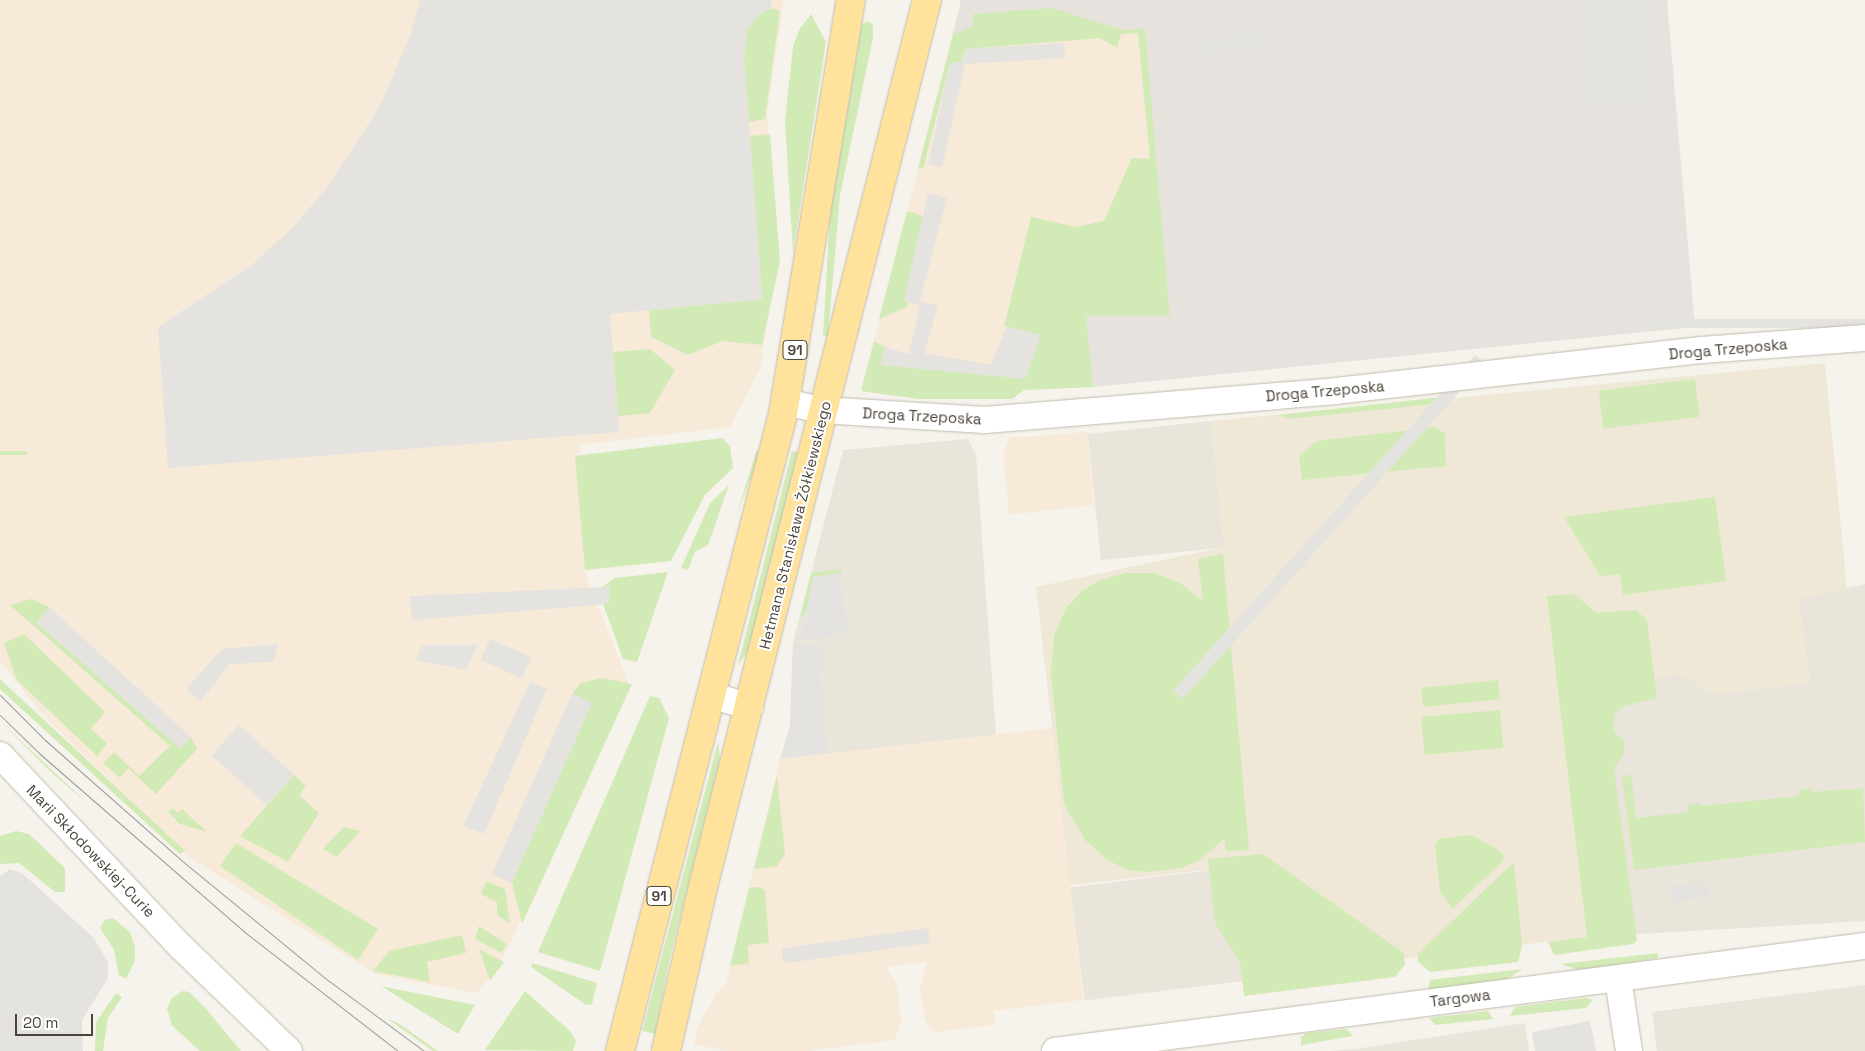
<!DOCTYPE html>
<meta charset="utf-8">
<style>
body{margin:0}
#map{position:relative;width:1865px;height:1051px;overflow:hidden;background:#f6f3ec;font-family:"Space Grotesk",sans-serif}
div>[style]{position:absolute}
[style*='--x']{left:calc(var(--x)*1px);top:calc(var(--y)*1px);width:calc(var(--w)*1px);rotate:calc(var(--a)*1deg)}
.residential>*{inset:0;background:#eae5da;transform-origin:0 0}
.commercial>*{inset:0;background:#f7ead8}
.industrial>*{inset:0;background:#e6e2dd}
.education>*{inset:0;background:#efe8d6}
.green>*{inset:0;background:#d2eab5;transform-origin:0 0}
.parking>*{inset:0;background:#e5e3e0;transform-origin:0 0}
.roads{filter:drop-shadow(0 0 1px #c2bbae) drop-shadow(0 0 1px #c2bbae)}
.minor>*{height:26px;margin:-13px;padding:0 13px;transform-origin:13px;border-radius:13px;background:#fff}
.major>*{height:28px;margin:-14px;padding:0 14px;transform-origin:14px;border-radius:14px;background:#ffe39c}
.tram>*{height:1px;margin:-0.5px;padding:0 0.5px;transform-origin:0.5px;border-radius:0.5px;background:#9a9a9a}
span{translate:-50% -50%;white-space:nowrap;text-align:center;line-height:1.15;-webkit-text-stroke:4px #fff;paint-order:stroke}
.shield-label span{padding:1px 4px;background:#fff;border:1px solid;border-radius:4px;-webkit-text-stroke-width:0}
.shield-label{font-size:14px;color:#4b4439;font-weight:700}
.street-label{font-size:15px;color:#4b4439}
.scale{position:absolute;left:15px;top:1014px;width:78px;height:22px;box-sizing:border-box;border:2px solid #4b4439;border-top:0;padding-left:6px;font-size:15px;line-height:18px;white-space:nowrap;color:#4b4439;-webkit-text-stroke:4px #fff;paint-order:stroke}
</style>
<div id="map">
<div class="residential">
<div style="left:1211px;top:421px;width:127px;height:124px;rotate:84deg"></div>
<div style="clip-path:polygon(968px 439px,976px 455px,996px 735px,781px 759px,790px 725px,793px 643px,843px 450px)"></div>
<div style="clip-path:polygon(1865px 584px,1865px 921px,1587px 937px,1560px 694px,1680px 673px,1712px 694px,1810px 683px,1798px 598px)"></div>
<div style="left:1261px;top:864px;width:114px;height:192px;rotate:83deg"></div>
<div style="clip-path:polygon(1865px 985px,1865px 1051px,1657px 1051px,1652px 1012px)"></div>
<div style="clip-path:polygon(1525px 1023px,1529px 1051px,1332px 1051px,1355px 1049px)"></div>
</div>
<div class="commercial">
<div style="clip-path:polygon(0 0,784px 0,767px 112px,777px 262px,760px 369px,730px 427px,579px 445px,587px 578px,630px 686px,499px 967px,477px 993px,375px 974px,189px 857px,46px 718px,0 661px)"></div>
<div style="clip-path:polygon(1145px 28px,1170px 316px,1086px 316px,1093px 387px,1024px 390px,1012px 399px,919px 399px,861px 391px,950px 46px)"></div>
<div style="clip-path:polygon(1087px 432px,1094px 505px,1009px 515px,1003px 453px,1009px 438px)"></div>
<div style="clip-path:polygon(1053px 728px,1083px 1000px,994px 1011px,995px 1025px,934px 1032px,925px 1020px,920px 990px,926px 962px,886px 967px,897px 985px,901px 1023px,895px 1040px,807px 1051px,726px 1051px,694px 1044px,697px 1028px,717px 992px,726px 983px,780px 759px)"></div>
</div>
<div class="industrial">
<div style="clip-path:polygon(961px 0,1667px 0,1695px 327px,1093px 387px,1085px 315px,1170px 316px,1145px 28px,950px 46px)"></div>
</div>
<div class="education">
<div style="clip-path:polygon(1825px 363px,1847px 590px,1798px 598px,1810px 683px,1712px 694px,1679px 673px,1560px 694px,1587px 937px,1274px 974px,1261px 864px,1070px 885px,1036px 587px,1224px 547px,1211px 421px)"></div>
</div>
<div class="green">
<div style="clip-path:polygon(771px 8px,780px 11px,765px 119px,749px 122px,744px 58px,747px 30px,758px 15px)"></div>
<div style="clip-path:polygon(1052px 8px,1123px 30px,1145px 28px,1170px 316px,1086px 316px,1093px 387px,1024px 390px,1012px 399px,919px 399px,861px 391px,874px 341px,885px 347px,881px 364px,1025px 378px,1007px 326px,1004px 327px,1031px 217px,1076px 227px,1104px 221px,1132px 158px,1150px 159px,1138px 33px,1121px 34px,1117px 48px,1100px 38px,966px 49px,961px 62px,950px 64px,923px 169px,918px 168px,953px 35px,973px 26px,973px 14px)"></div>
<div style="clip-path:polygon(811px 14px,826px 42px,793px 253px,785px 121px,793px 46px,799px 30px)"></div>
<div style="clip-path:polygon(868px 21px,873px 25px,873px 38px,840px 195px,828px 336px,823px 336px,830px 215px,862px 24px)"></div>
<div style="clip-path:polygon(770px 134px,780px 261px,762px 345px,723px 341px,688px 355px,651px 337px,649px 310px,762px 299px,750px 136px)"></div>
<div style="clip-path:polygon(907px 211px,923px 216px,907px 307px,879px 319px)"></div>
<div style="clip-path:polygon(650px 349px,675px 370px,650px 413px,618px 416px,613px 352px)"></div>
<div style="left:1695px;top:379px;width:38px;height:97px;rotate:83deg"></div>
<div style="clip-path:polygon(1451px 396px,1444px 403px,1289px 419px,1278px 415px)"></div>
<div style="clip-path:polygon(1435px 427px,1445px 434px,1446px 466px,1302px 480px,1299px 456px,1317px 441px)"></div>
<div style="clip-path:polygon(722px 438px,730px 446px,733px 468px,705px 495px,671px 561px,585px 570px,575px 456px)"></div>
<div style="clip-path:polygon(757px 449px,760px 454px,736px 517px)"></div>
<div style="left:27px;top:451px;width:4px;height:27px;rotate:90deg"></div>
<div style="clip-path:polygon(792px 451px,798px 452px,749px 650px,738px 665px)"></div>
<div style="clip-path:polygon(729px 485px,708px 545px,695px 552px,688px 570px,681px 568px,710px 503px)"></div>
<div style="clip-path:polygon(1715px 497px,1726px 581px,1623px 595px,1620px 574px,1600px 576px,1564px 517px)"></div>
<div style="clip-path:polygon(1223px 554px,1249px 850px,1226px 851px,1224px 839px,1200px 860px,1181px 868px,1149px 872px,1127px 870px,1108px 860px,1086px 841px,1064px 804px,1051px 673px,1054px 636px,1066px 608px,1082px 591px,1098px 581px,1126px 573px,1154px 573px,1179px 582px,1203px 601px,1198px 559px)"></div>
<div style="clip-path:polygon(842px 569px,842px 573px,813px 577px,807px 613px,800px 617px,811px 573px)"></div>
<div style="clip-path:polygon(668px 572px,637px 662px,623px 659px,598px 590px,615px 578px)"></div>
<div style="clip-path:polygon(1574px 594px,1597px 613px,1636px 610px,1647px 620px,1657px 698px,1624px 706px,1614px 714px,1614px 732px,1624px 740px,1624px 753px,1614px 768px,1637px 940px,1633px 944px,1554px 955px,1548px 942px,1587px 937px,1547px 596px)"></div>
<div style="clip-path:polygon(31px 599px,49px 607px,37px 623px,181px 748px,191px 737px,197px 749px,156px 794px,128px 768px,120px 778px,103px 763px,114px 752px,139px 776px,170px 746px,10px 605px)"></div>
<div style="clip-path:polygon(24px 634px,105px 712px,91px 729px,107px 743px,97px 756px,17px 680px,4px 643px)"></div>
<div style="clip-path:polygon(602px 678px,632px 684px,522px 924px,511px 878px,591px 703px,572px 694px,581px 683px)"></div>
<div style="clip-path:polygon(0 679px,185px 851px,180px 854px,0 689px)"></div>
<div style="left:1498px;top:680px;width:19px;height:77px;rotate:84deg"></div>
<div style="clip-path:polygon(650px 696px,659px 698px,669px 718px,600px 971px,538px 952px)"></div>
<div style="left:1500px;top:710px;width:38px;height:79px;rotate:85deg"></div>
<div style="clip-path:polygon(0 721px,88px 804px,52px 773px)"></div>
<div style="clip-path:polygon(718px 742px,720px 759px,670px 958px,655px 1034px,642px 1031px)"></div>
<div style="clip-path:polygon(1631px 774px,1636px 818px,1688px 812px,1688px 805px,1700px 803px,1701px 806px,1799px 796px,1799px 790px,1811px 788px,1812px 792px,1863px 788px,1865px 842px,1634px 870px,1622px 777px)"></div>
<div style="clip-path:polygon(294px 775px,306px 786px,299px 795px,319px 813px,288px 862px,240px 836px)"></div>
<div style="clip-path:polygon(777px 776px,785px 854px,777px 866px,754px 869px)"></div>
<div style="clip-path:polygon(172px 808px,178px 813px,182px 809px,207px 832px,180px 824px,168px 812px)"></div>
<div style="clip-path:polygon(344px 827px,360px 831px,337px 857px,323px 849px)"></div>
<div style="clip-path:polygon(16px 831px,29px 834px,65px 868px,65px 892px,55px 892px,19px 863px,0 864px,0 836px)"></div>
<div style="clip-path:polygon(1472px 835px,1503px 853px,1503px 861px,1452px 909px,1440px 891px,1435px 846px,1438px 839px)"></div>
<div style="clip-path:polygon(236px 843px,378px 929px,358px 960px,220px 866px)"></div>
<div style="clip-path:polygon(1263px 854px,1404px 953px,1405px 964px,1395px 977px,1244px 996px,1240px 962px,1215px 923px,1208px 859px)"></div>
<div style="clip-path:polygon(1514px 862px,1522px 946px,1518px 962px,1430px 972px,1418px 962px,1418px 954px)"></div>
<div style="clip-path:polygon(486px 881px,505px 889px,510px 924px,497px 915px,497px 902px,481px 894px)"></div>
<div style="clip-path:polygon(760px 887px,765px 891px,769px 943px,748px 945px,749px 963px,730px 966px,749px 888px)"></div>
<div style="clip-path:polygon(113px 918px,130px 932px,135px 947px,135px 961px,126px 979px,119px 975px,114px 950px,100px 928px,105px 920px)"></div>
<div style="clip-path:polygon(479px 926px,507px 944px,502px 953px,475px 939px)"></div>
<div style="clip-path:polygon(462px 935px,466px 953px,427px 962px,430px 982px,373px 971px,389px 951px)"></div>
<div style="clip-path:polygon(479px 949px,504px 962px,490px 981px)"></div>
<div style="clip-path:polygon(1658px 953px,1658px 958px,1581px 971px,1561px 964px)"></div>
<div style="clip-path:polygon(532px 963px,597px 983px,592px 1004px,586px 1005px,531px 967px)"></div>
<div style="clip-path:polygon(1523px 969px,1505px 980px,1428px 989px,1430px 980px)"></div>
<div style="clip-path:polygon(381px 986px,475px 1005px,458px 1034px)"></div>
<div style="clip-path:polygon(183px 991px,189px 992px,207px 1010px,241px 1051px,200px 1051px,179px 1032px,172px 1025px,167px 1009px,172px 998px)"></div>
<div style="clip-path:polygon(525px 991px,570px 1031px,576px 1041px,573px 1051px,485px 1050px)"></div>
<div style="clip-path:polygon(116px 993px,122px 997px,108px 1018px,103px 1051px,95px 1051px,96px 1022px)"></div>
<div style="clip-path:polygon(1586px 998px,1593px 1000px,1586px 1008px,1510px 1016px,1515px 1007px)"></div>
<div style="clip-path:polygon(1488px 1011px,1493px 1019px,1435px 1025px,1429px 1018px)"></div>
<div style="clip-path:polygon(388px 1019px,398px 1023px,438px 1051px,433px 1051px)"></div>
<div style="clip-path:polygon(1347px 1029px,1353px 1036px,1301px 1045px,1301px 1037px,1307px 1033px)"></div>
</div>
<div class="parking">
<div style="clip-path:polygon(420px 0,772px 0,771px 8px,758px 15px,747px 30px,744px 58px,762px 299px,610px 314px,619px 432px,168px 468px,158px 327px,253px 264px,293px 227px,325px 190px,379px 108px,410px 36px)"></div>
<div style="left:1579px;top:0;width:81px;height:107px"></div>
<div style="left:1267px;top:30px;width:19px;height:79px;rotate:84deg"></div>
<div style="clip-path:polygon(1064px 43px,1065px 58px,965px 64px,942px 167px,928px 164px,950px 63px,961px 62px,966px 49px)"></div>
<div style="clip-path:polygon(928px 193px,947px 198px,920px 301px,938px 306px,924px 353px,991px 365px,1007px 326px,1041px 335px,1025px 379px,881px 365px,885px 347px,909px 354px,920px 306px,904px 300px)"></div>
<div style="left:1865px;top:319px;width:9px;height:226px;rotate:90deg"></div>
<div style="left:1475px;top:355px;width:13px;height:451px;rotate:42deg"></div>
<div style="clip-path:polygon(840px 573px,848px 632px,814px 640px,801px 638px,813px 577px)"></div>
<div style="clip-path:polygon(610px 587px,609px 604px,412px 620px,410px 596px)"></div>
<div style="clip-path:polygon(49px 607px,191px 737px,181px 749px,37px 623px)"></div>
<div style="left:490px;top:639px;width:45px;height:23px;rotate:24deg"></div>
<div style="clip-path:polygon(793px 643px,823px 645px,826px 666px,819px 667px,828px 753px,780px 759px,790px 725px)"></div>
<div style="clip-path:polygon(278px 644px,273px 662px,230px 664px,200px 702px,186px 689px,222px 649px)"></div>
<div style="clip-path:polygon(422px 645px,478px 645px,466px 670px,416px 660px)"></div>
<div style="clip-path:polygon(530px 682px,547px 689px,484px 834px,463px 826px)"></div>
<div style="left:572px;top:694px;width:22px;height:197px;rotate:24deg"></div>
<div style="left:239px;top:725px;width:74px;height:41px;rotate:42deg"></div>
<div style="clip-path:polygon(10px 869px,22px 873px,93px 937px,108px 962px,108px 978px,82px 1020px,83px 1051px,0 1051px,0 876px)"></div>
<div style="left:1707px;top:881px;width:17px;height:38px;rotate:83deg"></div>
<div style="left:928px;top:928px;width:15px;height:148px;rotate:82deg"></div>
<div style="clip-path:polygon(1590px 1021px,1596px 1051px,1535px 1051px,1532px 1032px)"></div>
</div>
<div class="roads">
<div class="minor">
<div style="--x:786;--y:402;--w:37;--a:13"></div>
<div style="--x:822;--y:410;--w:163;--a:3.5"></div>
<div style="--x:985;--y:420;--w:352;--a:-4.7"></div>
<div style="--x:1336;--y:391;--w:367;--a:-6.4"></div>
<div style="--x:1701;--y:350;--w:164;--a:-4.2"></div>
<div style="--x:711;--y:695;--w:41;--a:17.1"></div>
<div style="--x:0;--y:755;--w:264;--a:46.7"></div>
<div style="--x:181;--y:947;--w:150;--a:43.9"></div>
<div style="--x:1618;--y:979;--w:73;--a:81.3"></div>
<div style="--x:1055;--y:1051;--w:817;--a:-7.39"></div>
</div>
<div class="major">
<div style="--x:620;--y:1051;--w:658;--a:-75.65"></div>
<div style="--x:783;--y:414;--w:420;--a:-80.7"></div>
<div style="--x:666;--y:1051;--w:172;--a:-77.3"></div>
<div style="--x:704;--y:883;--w:911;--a:-75.83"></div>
</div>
</div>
<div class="tram">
<div style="--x:0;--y:695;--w:64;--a:45"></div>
<div style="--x:45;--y:740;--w:181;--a:41.4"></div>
<div style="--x:181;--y:860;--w:191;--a:39.3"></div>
<div style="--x:329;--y:981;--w:118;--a:36.4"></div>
<div style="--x:0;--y:715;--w:56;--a:44.3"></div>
<div style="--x:40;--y:754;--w:274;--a:41"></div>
<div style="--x:247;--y:934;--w:191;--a:37.8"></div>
</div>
<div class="shield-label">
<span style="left:795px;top:350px">91</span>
<span style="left:659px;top:896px">91</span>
</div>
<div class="street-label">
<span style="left:1728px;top:349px;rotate:-5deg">Droga Trzeposka</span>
<span style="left:1325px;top:391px;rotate:-5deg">Droga Trzeposka</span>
<span style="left:922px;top:416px;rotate:3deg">Droga Trzeposka</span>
<span style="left:795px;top:525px;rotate:-76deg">Hetmana Stanisława Żółkiewskiego</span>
<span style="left:91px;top:851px;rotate:46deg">Marii Skłodowskiej-Curie</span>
<span style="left:1460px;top:998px;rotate:-7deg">Targowa</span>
</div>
<div class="scale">20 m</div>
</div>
